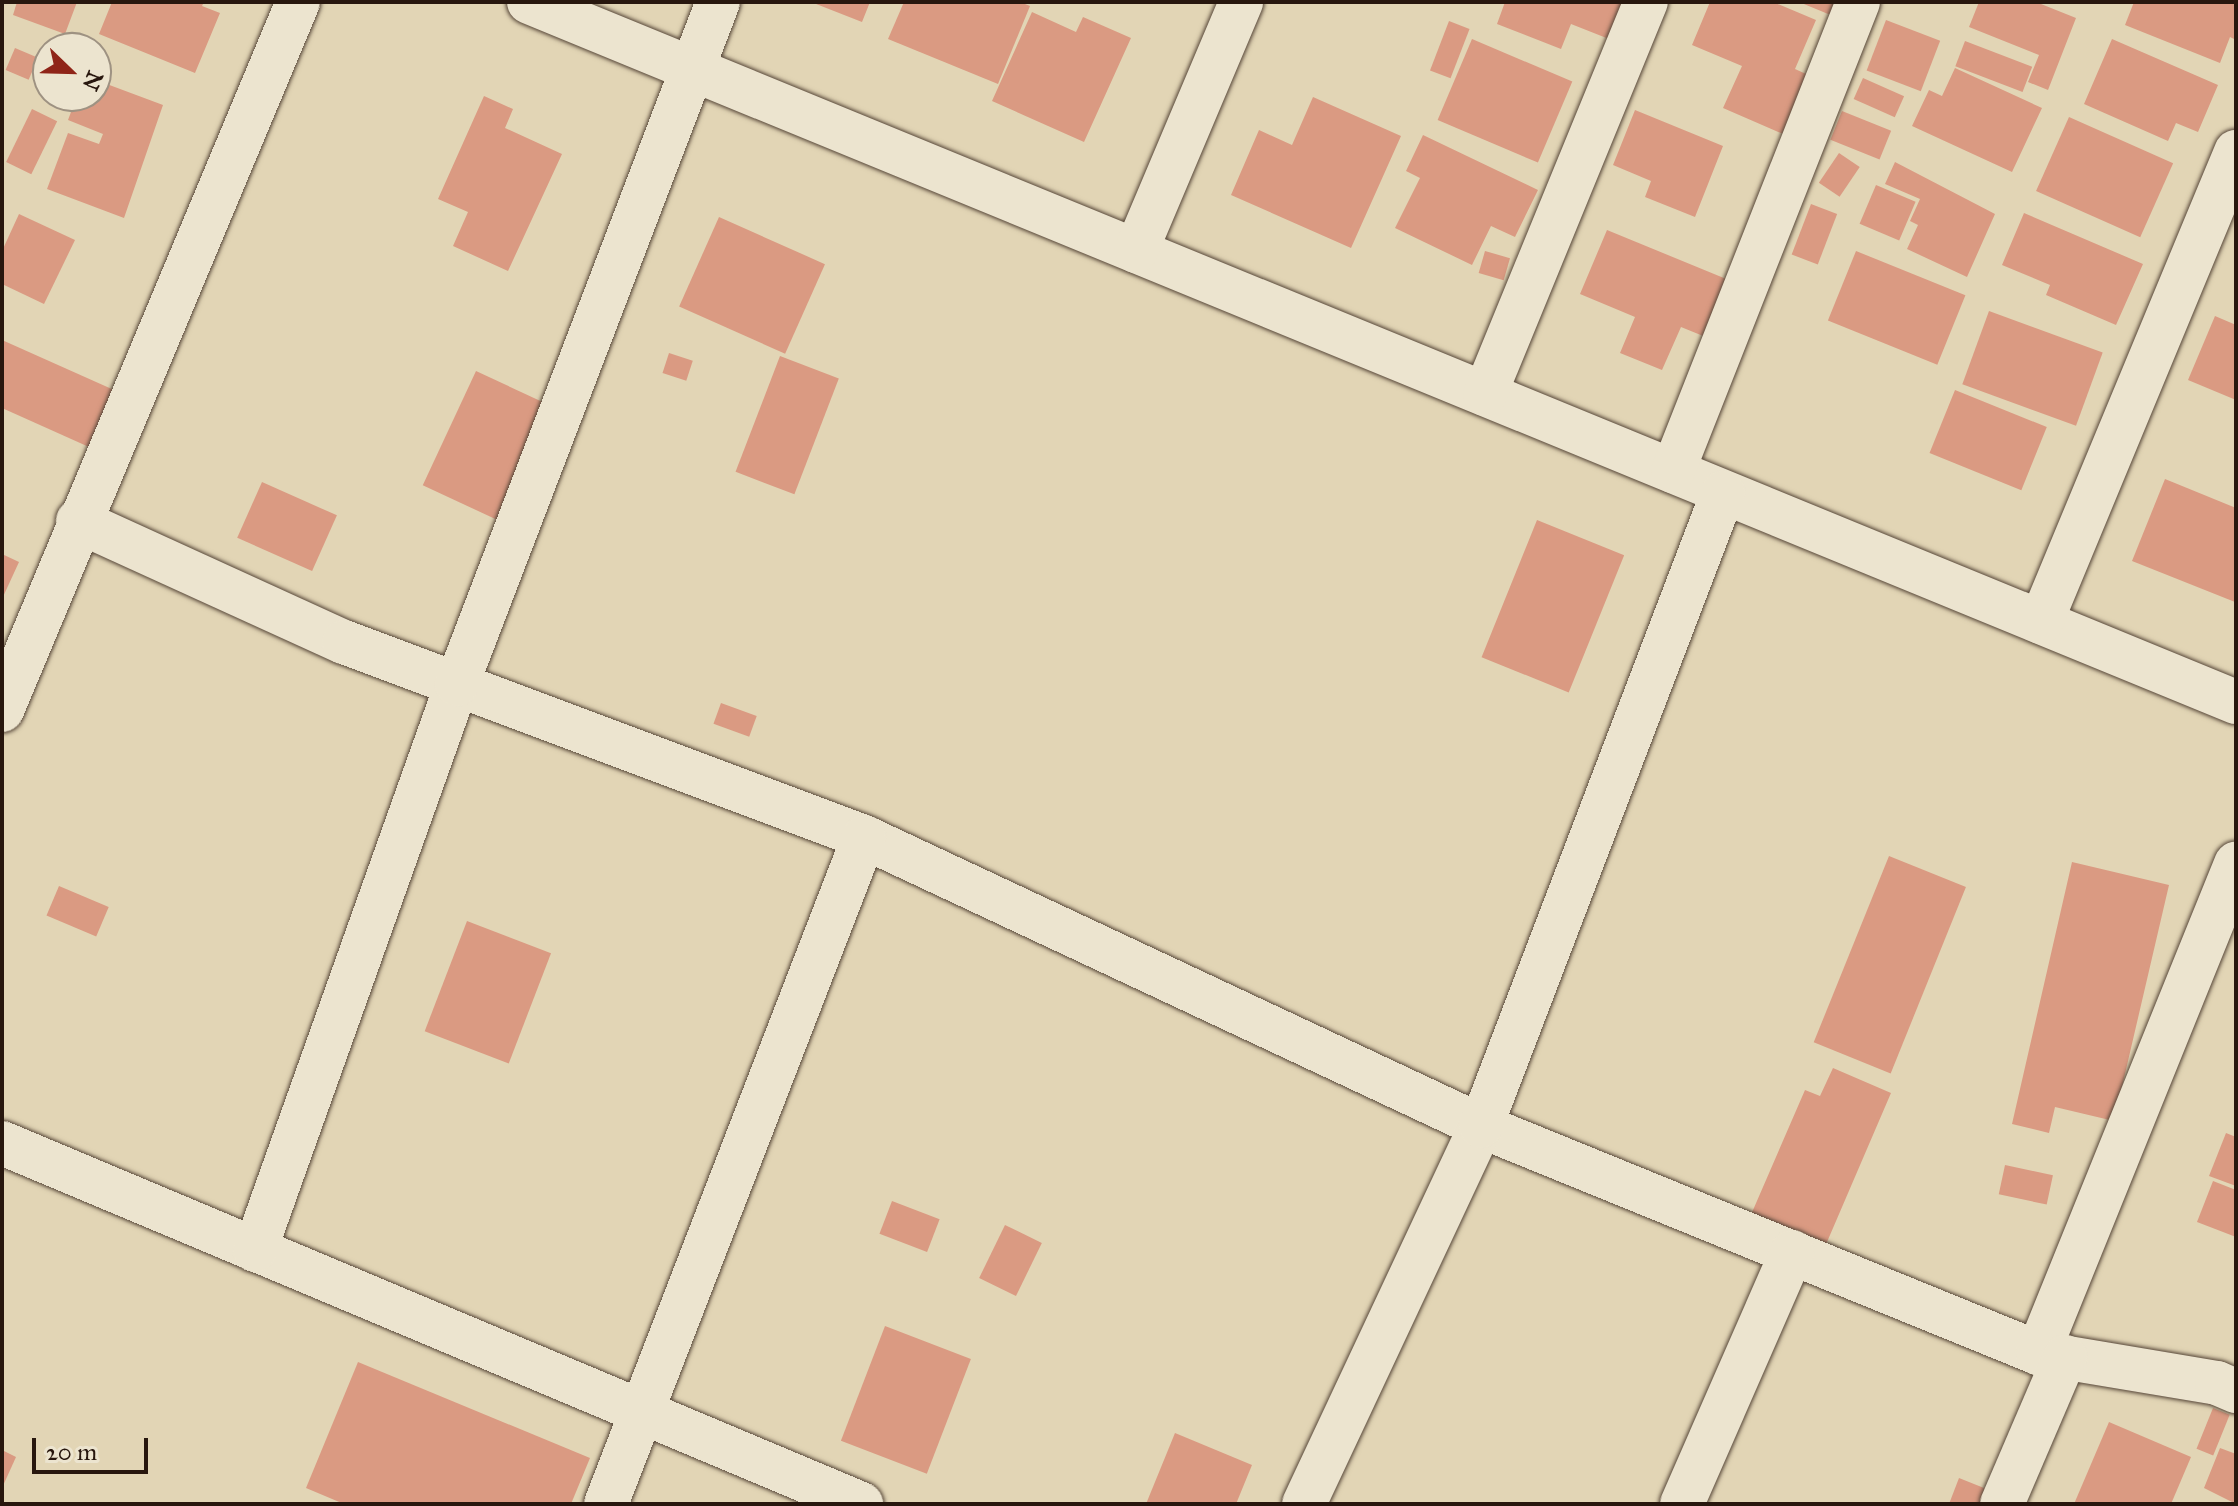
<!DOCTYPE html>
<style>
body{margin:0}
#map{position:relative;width:2238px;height:1506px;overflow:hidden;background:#e2d5b5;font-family:"IM FELL Great Primer",serif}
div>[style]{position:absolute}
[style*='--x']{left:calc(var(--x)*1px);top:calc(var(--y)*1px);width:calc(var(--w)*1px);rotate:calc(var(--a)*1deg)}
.building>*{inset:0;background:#da9a82;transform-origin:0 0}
.roads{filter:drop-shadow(0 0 2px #564638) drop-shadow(0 0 2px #564638)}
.street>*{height:44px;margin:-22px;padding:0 22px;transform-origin:22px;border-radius:22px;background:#ece4cf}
.secondary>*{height:44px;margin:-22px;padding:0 22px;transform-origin:22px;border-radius:22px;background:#ece4cf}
span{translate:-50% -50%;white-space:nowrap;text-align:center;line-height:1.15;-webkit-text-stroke:7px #ece4cf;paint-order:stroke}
.frame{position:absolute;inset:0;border:4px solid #28170e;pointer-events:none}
.north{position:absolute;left:32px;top:32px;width:80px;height:80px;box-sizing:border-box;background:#ece4cf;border:2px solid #9e9282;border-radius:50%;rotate:113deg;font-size:22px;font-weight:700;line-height:32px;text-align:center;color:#28170e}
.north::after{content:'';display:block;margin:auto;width:28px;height:36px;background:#8f2418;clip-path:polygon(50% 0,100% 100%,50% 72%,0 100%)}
.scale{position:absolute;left:32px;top:1438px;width:116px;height:36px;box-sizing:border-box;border:4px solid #28170e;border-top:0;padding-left:10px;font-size:24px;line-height:28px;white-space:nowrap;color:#28170e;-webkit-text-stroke:6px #ece4cf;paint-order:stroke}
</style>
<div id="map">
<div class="building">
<div style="clip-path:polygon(17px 2px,77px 2px,65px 34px,13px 15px)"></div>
<div style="clip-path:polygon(112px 2px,204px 2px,202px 6px,220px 13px,195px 73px,99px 34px)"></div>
<div style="clip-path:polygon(811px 2px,870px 2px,862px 22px)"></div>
<div style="clip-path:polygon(904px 2px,1020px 2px,1030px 6px,998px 84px,888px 39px)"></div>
<div style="clip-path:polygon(1505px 2px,1624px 2px,1609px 39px,1571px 24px,1561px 49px,1497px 24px)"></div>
<div style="clip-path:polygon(1710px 2px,1773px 2px,1816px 20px,1795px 69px,1815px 78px,1790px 137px,1723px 108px,1742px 66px,1692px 45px)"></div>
<div style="clip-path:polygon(1799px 2px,1839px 2px,1833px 16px)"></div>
<div style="clip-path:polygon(1979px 2px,2036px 2px,2076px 18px,2048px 90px,2028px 82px,2039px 55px,1969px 27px)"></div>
<div style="clip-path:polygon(2134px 2px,2236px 2px,2236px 40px,2230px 37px,2220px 63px,2125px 25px)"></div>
<div style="clip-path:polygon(1032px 12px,1076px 32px,1083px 17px,1131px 38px,1084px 142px,992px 101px)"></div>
<div style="left:1886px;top:20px;width:58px;height:54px;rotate:21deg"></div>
<div style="left:1449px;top:21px;width:22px;height:53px;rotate:21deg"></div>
<div style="left:1472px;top:39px;width:109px;height:88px;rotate:23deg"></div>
<div style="clip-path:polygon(2112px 39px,2218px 85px,2198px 132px,2176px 123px,2168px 141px,2084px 104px)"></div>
<div style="left:1965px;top:41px;width:72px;height:27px;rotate:21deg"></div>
<div style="left:15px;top:48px;width:25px;height:24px;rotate:23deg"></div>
<div style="clip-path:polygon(1955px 68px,2042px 108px,2012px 172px,1912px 126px,1929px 90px,1942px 96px)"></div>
<div style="left:1863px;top:78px;width:45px;height:23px;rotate:24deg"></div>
<div style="clip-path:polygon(96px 80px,163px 105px,124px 218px,47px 189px,68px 133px,99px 144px,103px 134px,68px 120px,77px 96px,96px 96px)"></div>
<div style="clip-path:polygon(484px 96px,513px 109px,505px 128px,562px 154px,508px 271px,453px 246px,468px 212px,438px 199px)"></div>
<div style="clip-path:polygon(1313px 97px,1401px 136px,1351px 248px,1231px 195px,1259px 130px,1292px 145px)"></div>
<div style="left:32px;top:109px;width:28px;height:59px;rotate:26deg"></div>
<div style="clip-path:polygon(1635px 110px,1723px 146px,1695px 217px,1645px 197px,1651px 181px,1613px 165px)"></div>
<div style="left:1842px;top:111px;width:53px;height:31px;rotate:22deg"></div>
<div style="left:2069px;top:117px;width:114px;height:81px;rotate:24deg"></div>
<div style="clip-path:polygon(1423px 135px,1538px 190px,1515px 237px,1491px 226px,1472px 265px,1395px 228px,1420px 178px,1406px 171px)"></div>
<div style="left:1839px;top:153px;width:25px;height:36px;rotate:34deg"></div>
<div style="clip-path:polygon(1895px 162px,1995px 214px,1967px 277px,1907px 249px,1918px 225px,1910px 221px,1920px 199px,1885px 184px)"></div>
<div style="left:1876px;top:185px;width:43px;height:42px;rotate:23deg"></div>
<div style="left:1811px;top:204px;width:28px;height:54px;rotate:21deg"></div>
<div style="clip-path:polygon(2024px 213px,2143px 264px,2116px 325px,2046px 295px,2050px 285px,2002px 265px)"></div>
<div style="clip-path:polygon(19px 214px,75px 240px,44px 304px,2px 284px,2px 251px)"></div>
<div style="left:719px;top:217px;width:116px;height:98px;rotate:24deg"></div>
<div style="clip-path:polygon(1607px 230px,1736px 283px,1713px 340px,1681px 327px,1662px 370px,1620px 353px,1635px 317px,1580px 294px)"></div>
<div style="left:1485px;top:251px;width:26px;height:23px;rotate:16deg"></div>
<div style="left:1856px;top:251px;width:118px;height:75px;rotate:22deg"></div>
<div style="left:1989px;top:311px;width:121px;height:78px;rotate:20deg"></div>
<div style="clip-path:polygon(2215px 316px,2236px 325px,2236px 400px,2188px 380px)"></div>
<div style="clip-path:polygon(2px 340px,114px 390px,89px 447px,2px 408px)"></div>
<div style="left:669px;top:353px;width:25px;height:21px;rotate:18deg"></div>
<div style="left:780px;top:356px;width:63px;height:124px;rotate:21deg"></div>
<div style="left:476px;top:371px;width:86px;height:126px;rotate:25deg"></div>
<div style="left:1955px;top:390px;width:99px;height:68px;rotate:22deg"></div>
<div style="clip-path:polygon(2165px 479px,2236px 508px,2235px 602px,2132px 561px)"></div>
<div style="left:262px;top:482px;width:82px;height:61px;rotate:24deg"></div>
<div style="left:1537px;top:520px;width:94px;height:148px;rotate:22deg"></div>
<div style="clip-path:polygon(2px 554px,19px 562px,2px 599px)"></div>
<div style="left:721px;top:703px;width:38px;height:22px;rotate:20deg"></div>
<div style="left:1889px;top:856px;width:83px;height:201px;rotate:22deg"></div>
<div style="clip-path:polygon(2072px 862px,2169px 885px,2114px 1121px,2055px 1107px,2049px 1133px,2012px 1124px)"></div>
<div style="left:59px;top:886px;width:54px;height:32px;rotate:23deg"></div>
<div style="left:467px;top:921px;width:90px;height:118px;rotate:21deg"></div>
<div style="clip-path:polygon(1833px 1068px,1891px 1093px,1824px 1249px,1750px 1217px,1805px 1090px,1820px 1096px)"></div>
<div style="clip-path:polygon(2226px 1133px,2236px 1137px,2236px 1186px,2209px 1176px)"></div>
<div style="left:2005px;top:1165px;width:49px;height:30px;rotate:12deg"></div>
<div style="clip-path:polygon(2213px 1181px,2236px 1190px,2236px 1237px,2197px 1222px)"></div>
<div style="left:892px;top:1201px;width:51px;height:35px;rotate:21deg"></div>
<div style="left:1005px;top:1225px;width:41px;height:59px;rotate:26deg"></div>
<div style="left:885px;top:1326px;width:92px;height:123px;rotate:21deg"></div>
<div style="clip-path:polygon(358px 1362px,590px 1458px,571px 1504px,344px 1504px,306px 1488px)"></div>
<div style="left:2213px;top:1408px;width:18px;height:44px;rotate:22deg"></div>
<div style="clip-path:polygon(2109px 1422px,2191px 1457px,2171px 1504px,2074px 1504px)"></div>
<div style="clip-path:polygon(1175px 1433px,1252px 1465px,1236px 1504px,1146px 1504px)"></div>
<div style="clip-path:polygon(2220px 1448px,2236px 1454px,2236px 1504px,2204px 1488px)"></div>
<div style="clip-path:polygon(2px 1450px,16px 1457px,2px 1488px)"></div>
<div style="clip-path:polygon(1959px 1478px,1994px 1492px,1990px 1504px,1949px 1504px)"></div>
</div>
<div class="roads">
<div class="street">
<div style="--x:529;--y:2;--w:1845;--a:22.3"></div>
<div style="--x:1136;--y:251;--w:270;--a:-67.1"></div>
<div style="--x:1485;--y:394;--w:424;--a:-67.7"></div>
<div style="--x:1673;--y:471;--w:504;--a:-68.47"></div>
<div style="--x:78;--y:521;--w:292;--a:24.5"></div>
<div style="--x:344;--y:642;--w:555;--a:20.56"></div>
<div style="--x:864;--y:837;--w:681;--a:25.1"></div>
<div style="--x:1481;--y:1126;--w:601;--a:22.17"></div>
<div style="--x:2038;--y:1353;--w:181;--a:9.5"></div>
<div style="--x:2217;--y:1383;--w:21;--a:23"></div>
<div style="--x:2041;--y:622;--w:509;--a:-67.47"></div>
<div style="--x:2;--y:1143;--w:932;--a:22.79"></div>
<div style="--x:255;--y:1250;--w:601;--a:-70.36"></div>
<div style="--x:457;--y:684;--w:730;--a:-69.06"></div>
<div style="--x:2038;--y:1353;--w:528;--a:-67.96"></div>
<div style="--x:606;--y:1504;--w:715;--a:-68.85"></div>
<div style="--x:1304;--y:1504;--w:417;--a:-64.9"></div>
<div style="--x:1481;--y:1126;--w:678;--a:-69.08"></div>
<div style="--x:1682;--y:1504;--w:275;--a:-66.4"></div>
<div style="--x:2002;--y:1504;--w:160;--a:-66.8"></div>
</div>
<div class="secondary">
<div style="--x:2;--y:710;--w:767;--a:-67.31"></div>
</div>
</div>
<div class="frame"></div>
<div class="north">N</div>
<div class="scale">20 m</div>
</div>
